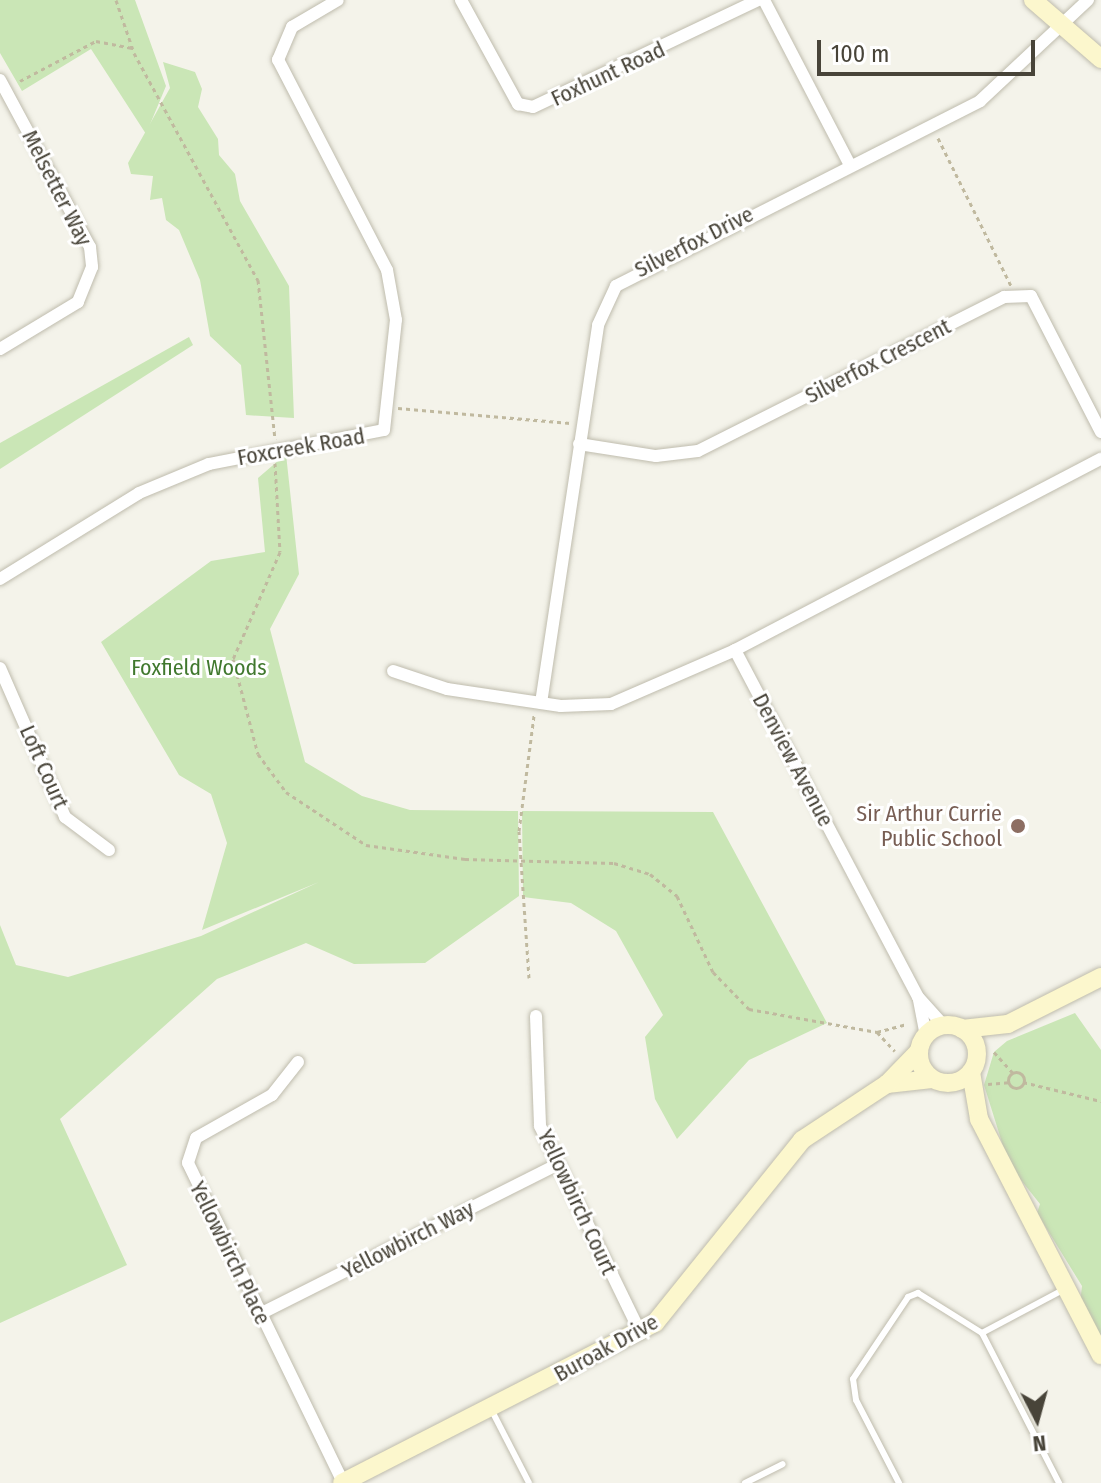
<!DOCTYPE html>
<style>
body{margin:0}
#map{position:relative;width:1101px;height:1483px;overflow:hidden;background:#f4f3ea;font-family:"Fira Sans Condensed",sans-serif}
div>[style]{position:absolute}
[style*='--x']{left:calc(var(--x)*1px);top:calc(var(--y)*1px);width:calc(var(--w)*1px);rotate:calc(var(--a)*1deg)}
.green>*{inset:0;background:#cae6b6}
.path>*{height:3px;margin-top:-1.5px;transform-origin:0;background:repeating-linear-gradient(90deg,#c0b99f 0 4px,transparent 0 8px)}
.path>.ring{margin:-1.5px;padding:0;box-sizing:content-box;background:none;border:3px solid #c0b99f;border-radius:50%}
.roads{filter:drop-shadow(0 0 2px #bfbcad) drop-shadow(0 0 2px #bfbcad)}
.lane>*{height:6px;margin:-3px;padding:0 3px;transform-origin:3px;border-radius:3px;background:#fff}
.street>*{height:12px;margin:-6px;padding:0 6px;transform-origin:6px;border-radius:6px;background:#fff}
.secondary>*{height:18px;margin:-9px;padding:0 9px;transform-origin:9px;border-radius:9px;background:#fcf7cd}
.secondary>.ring{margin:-9px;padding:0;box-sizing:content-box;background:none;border:18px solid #fcf7cd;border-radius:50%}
.dots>*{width:22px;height:22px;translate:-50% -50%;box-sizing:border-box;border:4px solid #fff;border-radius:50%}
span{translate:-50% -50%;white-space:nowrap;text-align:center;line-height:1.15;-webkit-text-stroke:6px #fff;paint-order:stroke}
.street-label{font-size:22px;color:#484439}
.park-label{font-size:22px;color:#40782e}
.education-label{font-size:22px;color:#785e54}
.right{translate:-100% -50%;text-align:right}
.north{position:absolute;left:997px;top:1379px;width:80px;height:80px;-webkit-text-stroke:6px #fff;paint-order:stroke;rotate:174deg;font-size:22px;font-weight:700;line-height:32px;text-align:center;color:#484439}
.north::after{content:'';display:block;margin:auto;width:28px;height:36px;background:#484439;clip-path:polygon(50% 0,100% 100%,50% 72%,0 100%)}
.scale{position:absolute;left:817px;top:40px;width:218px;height:36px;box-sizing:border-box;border:4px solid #484439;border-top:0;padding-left:10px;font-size:24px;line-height:28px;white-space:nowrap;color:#484439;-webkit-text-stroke:6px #fff;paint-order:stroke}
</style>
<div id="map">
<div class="green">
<div style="clip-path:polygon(0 0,135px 0,166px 86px,146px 134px,91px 49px,22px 91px,0 53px)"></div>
<div style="clip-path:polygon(163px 62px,195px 72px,202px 89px,198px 107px,218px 139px,219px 155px,235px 174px,240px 201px,289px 286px,294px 418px,246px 415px,241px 365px,210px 336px,200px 280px,179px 230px,166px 220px,162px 198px,150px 200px,153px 176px,131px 174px,128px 163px,170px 88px)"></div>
<div style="clip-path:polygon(189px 337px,193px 345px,0 469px,0 443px)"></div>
<div style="clip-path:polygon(286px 454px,299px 574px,270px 629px,305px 762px,362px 796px,410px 810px,518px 811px,519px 896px,425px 963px,354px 964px,306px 943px,217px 979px,60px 1119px,127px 1265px,0 1323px,0 925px,16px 965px,68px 977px,201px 936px,319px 882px,202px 930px,227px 843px,211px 794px,179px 775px,101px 642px,211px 561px,265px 552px,258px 478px)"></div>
<div style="clip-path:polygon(522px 811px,713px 812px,827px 1023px,749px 1060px,677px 1139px,655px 1099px,645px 1037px,663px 1015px,616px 931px,571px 903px,523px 897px)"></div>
<div style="clip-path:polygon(1075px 1013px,1101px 1050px,1101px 1343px,1080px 1303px,1082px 1286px,1037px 1213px,1040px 1204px,1009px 1165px,984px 1085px,994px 1052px,1007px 1041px)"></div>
</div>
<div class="path">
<div style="--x:116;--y:0;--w:56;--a:71.2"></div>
<div style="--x:134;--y:53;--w:259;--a:61.4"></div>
<div style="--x:258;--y:280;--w:160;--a:83.9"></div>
<div style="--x:20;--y:81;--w:86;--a:-27.8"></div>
<div style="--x:96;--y:41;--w:37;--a:11"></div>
<div style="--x:938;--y:138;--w:165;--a:63.7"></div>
<div style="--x:398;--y:408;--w:173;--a:5"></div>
<div style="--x:275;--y:463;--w:89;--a:86.8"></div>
<div style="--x:280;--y:552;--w:117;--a:113.7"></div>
<div style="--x:233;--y:659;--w:98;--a:75.3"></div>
<div style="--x:258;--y:754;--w:47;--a:53.6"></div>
<div style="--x:286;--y:792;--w:96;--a:33.5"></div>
<div style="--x:366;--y:845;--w:100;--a:8"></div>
<div style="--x:465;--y:859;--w:149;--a:1.5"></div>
<div style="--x:614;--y:863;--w:38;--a:17"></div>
<div style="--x:650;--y:874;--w:35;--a:39"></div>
<div style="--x:677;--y:896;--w:84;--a:64.7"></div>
<div style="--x:713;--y:972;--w:52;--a:45.8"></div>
<div style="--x:749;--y:1009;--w:130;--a:10.2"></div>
<div style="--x:877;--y:1032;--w:26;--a:47"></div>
<div style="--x:529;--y:978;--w:147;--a:-93.9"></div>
<div style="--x:519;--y:831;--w:117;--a:-82.6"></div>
<div style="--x:877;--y:1032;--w:31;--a:-15"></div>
<div style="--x:994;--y:1052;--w:28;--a:48"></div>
<div class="ring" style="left:1008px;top:1072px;width:13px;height:13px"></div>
<div style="--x:1023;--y:1082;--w:80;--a:13.7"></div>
<div style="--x:988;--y:1084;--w:21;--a:-5"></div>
</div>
<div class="roads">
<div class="lane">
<div style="--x:982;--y:1333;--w:92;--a:-28"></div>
<div style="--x:491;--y:1409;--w:83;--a:62.8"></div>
<div style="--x:745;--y:1483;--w:42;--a:-26.6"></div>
<div style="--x:899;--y:1483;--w:93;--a:-117.4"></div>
<div style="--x:856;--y:1400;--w:21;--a:-98"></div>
<div style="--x:853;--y:1379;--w:99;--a:-56.1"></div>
<div style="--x:908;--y:1297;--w:11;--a:-22"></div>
<div style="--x:918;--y:1293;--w:75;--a:32"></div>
<div style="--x:982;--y:1333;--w:169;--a:62.8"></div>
</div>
<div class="street">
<div style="--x:461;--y:0;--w:119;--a:61.3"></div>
<div style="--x:518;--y:104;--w:15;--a:11"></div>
<div style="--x:533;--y:107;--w:249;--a:-25.4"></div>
<div style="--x:764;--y:0;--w:186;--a:62.5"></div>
<div style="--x:0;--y:80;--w:190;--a:61.7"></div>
<div style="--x:90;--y:247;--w:20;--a:84"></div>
<div style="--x:92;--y:267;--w:38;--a:112"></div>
<div style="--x:78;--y:302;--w:91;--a:148.9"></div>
<div style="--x:579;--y:444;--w:78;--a:8.9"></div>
<div style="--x:656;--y:456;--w:42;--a:-6.8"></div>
<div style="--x:698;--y:451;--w:343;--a:-26.7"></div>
<div style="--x:1004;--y:297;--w:27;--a:-2"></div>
<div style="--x:1031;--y:296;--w:153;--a:62.8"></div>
<div style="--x:0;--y:579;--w:163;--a:-31.7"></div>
<div style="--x:139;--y:493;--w:76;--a:-22.5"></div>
<div style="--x:209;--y:464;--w:178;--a:-11"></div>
<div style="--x:384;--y:430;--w:111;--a:-83.8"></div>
<div style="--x:396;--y:320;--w:51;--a:-100.2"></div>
<div style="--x:387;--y:270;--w:237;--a:-117.4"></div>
<div style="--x:278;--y:60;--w:36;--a:-67"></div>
<div style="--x:292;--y:27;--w:53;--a:-30.4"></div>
<div style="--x:735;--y:650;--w:392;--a:62.2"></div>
<div style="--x:918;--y:997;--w:38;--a:48"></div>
<div style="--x:0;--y:668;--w:163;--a:66.4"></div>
<div style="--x:65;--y:817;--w:55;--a:36.9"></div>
<div style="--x:393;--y:671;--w:57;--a:18.4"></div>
<div style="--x:447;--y:689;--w:115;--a:8.5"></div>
<div style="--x:561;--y:706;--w:50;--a:-2.3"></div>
<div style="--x:611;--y:704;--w:135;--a:-23.5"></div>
<div style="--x:735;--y:650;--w:413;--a:-27.6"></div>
<div style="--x:541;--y:703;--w:382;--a:-81.4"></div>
<div style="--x:598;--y:325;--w:43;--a:-65.2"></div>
<div style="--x:616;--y:286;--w:408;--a:-26.9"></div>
<div style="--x:980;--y:101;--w:148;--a:-43.1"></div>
<div style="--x:919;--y:1000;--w:36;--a:79"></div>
<div style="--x:536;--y:1016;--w:110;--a:87.9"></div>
<div style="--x:540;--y:1126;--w:231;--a:64.1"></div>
<div style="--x:298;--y:1062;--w:42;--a:128.2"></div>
<div style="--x:272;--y:1095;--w:87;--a:150.5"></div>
<div style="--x:196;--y:1138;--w:26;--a:108"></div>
<div style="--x:188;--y:1163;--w:355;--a:64.1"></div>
<div style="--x:260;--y:1314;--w:331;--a:-26.7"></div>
</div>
<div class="secondary">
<div style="--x:1033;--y:0;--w:90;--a:40.9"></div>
<div class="ring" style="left:919px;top:1025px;width:40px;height:40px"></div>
<div style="--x:962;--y:1029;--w:46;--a:-6.2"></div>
<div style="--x:1008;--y:1024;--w:104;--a:-26.8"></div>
<div style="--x:971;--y:1072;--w:48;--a:80.3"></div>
<div style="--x:979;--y:1119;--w:266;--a:62.7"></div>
<div style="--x:887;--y:1084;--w:45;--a:-6.3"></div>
<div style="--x:342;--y:1483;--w:352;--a:-27.1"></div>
<div style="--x:655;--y:1323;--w:235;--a:-51.2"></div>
<div style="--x:802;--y:1140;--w:102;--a:-33.4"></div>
<div style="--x:887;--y:1084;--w:46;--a:-45.9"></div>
</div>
</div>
<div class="dots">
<div style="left:1018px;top:826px;background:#8d6e63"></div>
</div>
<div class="street-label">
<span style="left:608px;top:74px;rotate:-25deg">Foxhunt Road</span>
<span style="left:57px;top:188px;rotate:63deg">Melsetter Way</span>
<span style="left:694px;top:242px;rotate:-27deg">Silverfox Drive</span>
<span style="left:878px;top:361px;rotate:-27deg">Silverfox Crescent</span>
<span style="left:301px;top:447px;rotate:-10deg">Foxcreek Road</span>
<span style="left:793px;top:760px;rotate:62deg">Denview Avenue</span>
<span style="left:44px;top:767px;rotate:66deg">Loft Court</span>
<span style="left:577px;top:1202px;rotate:65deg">Yellowbirch Court</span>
<span style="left:408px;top:1240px;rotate:-27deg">Yellowbirch Way</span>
<span style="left:230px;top:1253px;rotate:64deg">Yellowbirch Place</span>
<span style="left:606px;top:1348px;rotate:-29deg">Buroak Drive</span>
</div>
<div class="park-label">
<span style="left:199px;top:668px">Foxfield Woods</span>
</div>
<div class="education-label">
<span class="right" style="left:1002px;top:826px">Sir Arthur Currie<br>Public School</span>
</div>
<div class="north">N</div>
<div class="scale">100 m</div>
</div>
